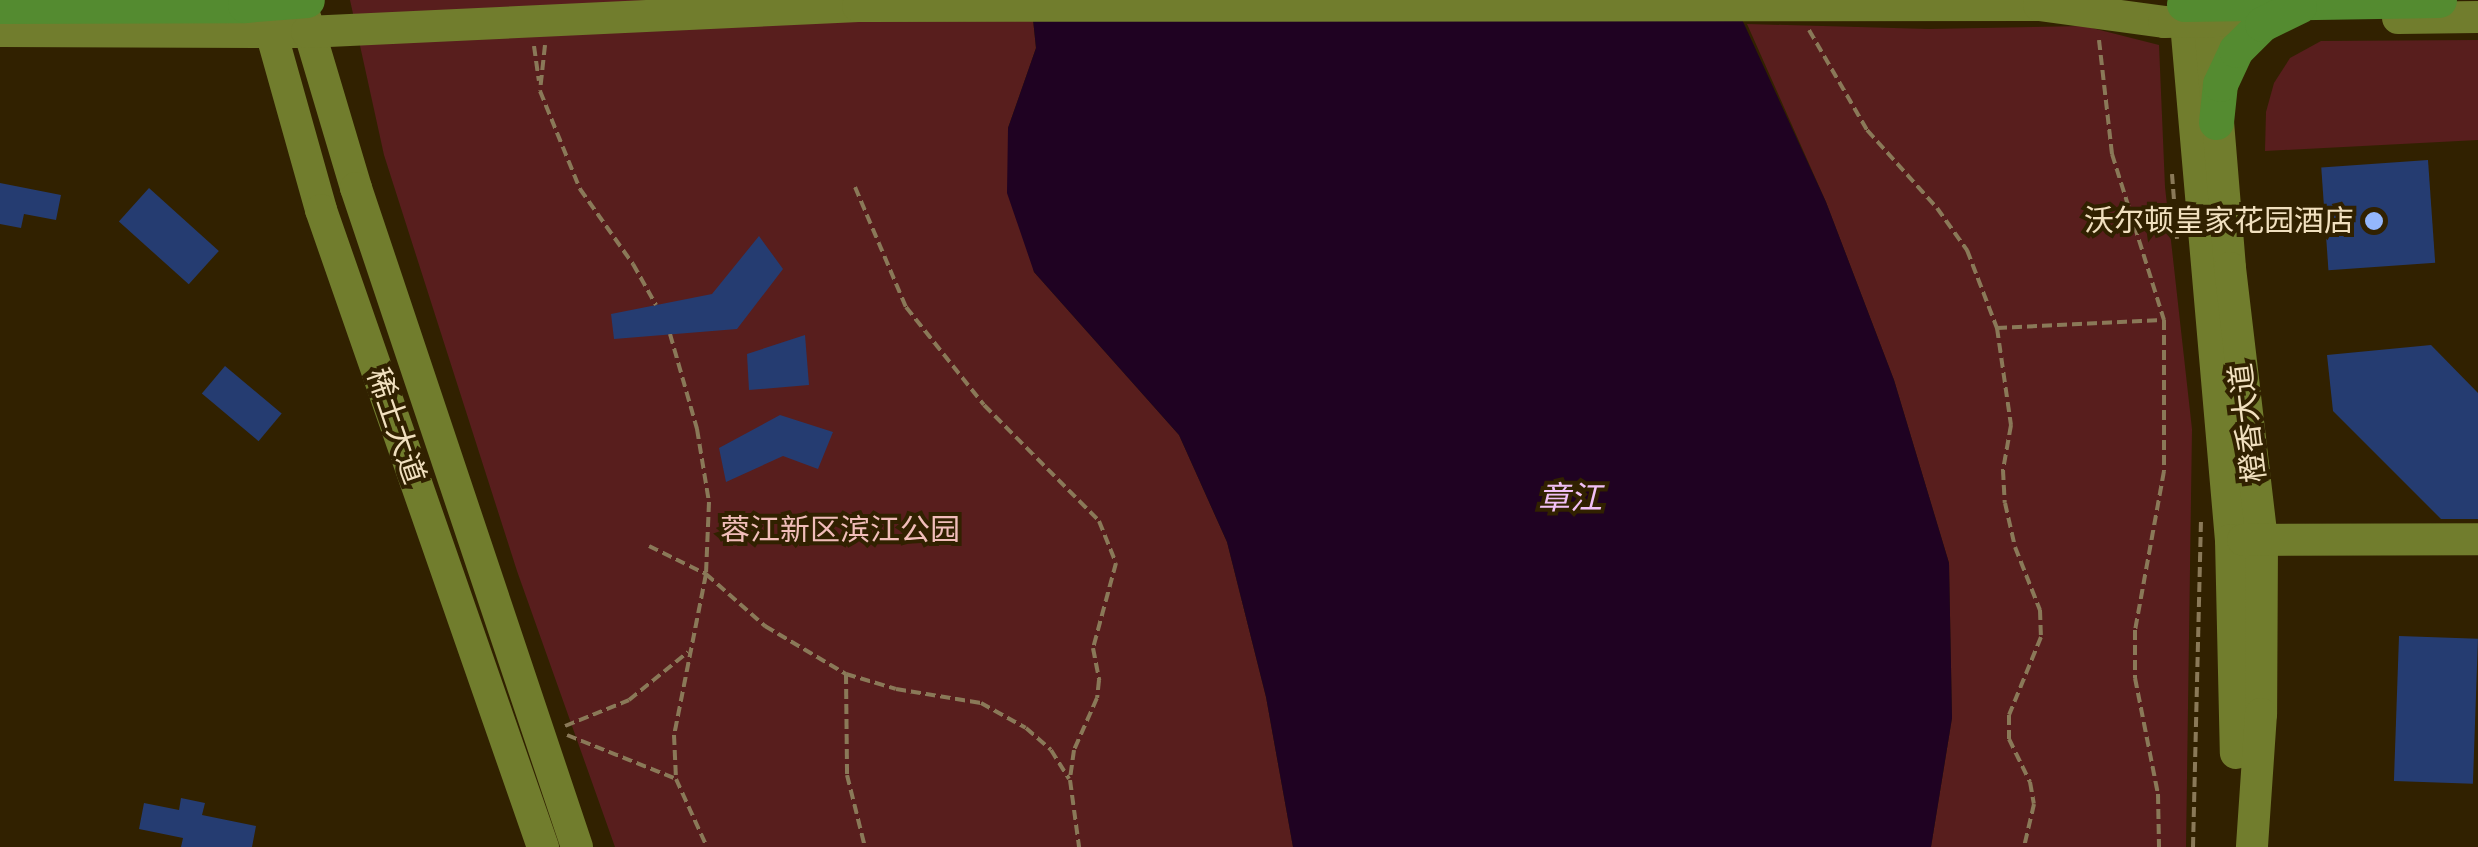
<!DOCTYPE html>
<meta charset="utf-8">
<style>
body{margin:0}
#map{position:relative;width:2478px;height:847px;overflow:hidden;background:#312100;font-family:Rubik,"Noto Sans SC",sans-serif}
div>[style]{position:absolute}
[style*='--x']{left:calc(var(--x)*1px);top:calc(var(--y)*1px);width:calc(var(--w)*1px);rotate:calc(var(--a)*1deg)}
.green>*{inset:0;background:#581e1d}
.water>*{inset:0;background:#1f0222}
.building>*{inset:0;background:#253c71;transform-origin:0 0}
.path>*{height:4px;margin-top:-2px;transform-origin:0;background:repeating-linear-gradient(90deg,#8a7958 0 10px,transparent 0 15px)}
.secondary>*{height:32px;margin:-16px;padding:0 16px;transform-origin:16px;border-radius:16px;background:#717d2d}
.primary>*{height:35px;margin:-17.5px;padding:0 17.5px;transform-origin:17.5px;border-radius:17.5px;background:#548b30}
.dots>*{width:28px;height:28px;translate:-50% -50%;box-sizing:border-box;border:5px solid #312100;border-radius:50%}
span{translate:-50% -50%;white-space:nowrap;text-align:center;line-height:1.15;-webkit-text-stroke:8px #312100;paint-order:stroke}
.poi-label{font-size:30px;color:#f1e0bf}
.right{translate:-100% -50%;text-align:right}
.street-label{font-size:30px;color:#f1e0bf}
.park-label{font-size:30px;color:#f1bdb9}
.water-label{font-size:32px;color:#f1bff5;font-style:italic}
</style>
<div id="map">
<div class="green">
<div style="clip-path:polygon(350px 0,1031px 0,1036px 48px,1008px 128px,1034px 272px,1179px 435px,1227px 542px,1266px 697px,1293px 847px,615px 847px,517px 571px,384px 155px)"></div>
<div style="clip-path:polygon(1747px 24px,1929px 29px,2084px 26px,2159px 45px,2165px 187px,2192px 429px,2186px 847px,1931px 847px,1952px 718px,1949px 563px,1894px 380px,1826px 202px)"></div>
<div style="clip-path:polygon(2478px 40px,2478px 140px,2265px 151px,2266px 112px,2274px 83px,2290px 58px,2321px 41px)"></div>
</div>
<div class="water">
<div style="clip-path:polygon(1031px 0,1733px 0,1826px 202px,1894px 380px,1949px 563px,1952px 718px,1931px 847px,1293px 847px,1266px 697px,1227px 542px,1179px 435px,1034px 272px,1007px 193px,1008px 128px,1036px 48px)"></div>
</div>
<div class="building">
<div style="left:2428px;top:160px;width:103px;height:107px;rotate:86deg"></div>
<div style="clip-path:polygon(0 183px,61px 195px,56px 220px,24px 214px,21px 228px,0 224px)"></div>
<div style="left:149px;top:188px;width:94px;height:45px;rotate:42deg"></div>
<div style="clip-path:polygon(759px 236px,783px 269px,737px 329px,614px 339px,611px 314px,712px 294px)"></div>
<div style="clip-path:polygon(805px 335px,809px 385px,749px 390px,747px 354px)"></div>
<div style="clip-path:polygon(2431px 345px,2478px 393px,2478px 519px,2441px 519px,2333px 411px,2327px 355px)"></div>
<div style="left:225px;top:366px;width:74px;height:36px;rotate:40deg"></div>
<div style="clip-path:polygon(780px 415px,833px 432px,818px 469px,783px 456px,726px 482px,719px 448px)"></div>
<div style="left:2399px;top:636px;width:79px;height:145px;rotate:2deg"></div>
<div style="clip-path:polygon(181px 798px,205px 803px,202px 815px,256px 826px,252px 847px,181px 847px,183px 838px,139px 829px,144px 803px,179px 810px)"></div>
</div>
<div class="path">
<div style="--x:1809;--y:30;--w:116;--a:59.9"></div>
<div style="--x:1867;--y:130;--w:105;--a:48.1"></div>
<div style="--x:1937;--y:208;--w:52;--a:54.5"></div>
<div style="--x:1967;--y:250;--w:84;--a:69"></div>
<div style="--x:1997;--y:328;--w:98;--a:81.8"></div>
<div style="--x:2011;--y:425;--w:46;--a:100.1"></div>
<div style="--x:2003;--y:470;--w:33;--a:87"></div>
<div style="--x:2005;--y:503;--w:45;--a:77.2"></div>
<div style="--x:2015;--y:547;--w:68;--a:68.4"></div>
<div style="--x:2040;--y:610;--w:27;--a:88"></div>
<div style="--x:2041;--y:637;--w:84;--a:112.3"></div>
<div style="--x:2009;--y:715;--w:24;--a:90"></div>
<div style="--x:2009;--y:739;--w:48;--a:64"></div>
<div style="--x:2030;--y:782;--w:22;--a:80"></div>
<div style="--x:2034;--y:804;--w:44;--a:103.1"></div>
<div style="--x:2099;--y:40;--w:115;--a:83.5"></div>
<div style="--x:2112;--y:154;--w:174;--a:72.6"></div>
<div style="--x:2164;--y:320;--w:151;--a:90"></div>
<div style="--x:2164;--y:471;--w:162;--a:100.3"></div>
<div style="--x:2135;--y:630;--w:48;--a:90"></div>
<div style="--x:2135;--y:678;--w:118;--a:78.8"></div>
<div style="--x:2158;--y:794;--w:53;--a:88.9"></div>
<div style="--x:545;--y:45;--w:46;--a:96.2"></div>
<div style="--x:540;--y:91;--w:106;--a:67.8"></div>
<div style="--x:580;--y:189;--w:92;--a:54.8"></div>
<div style="--x:633;--y:264;--w:47;--a:60.7"></div>
<div style="--x:534;--y:46;--w:35;--a:82"></div>
<div style="--x:2172;--y:174;--w:65;--a:85.6"></div>
<div style="--x:855;--y:187;--w:130;--a:67"></div>
<div style="--x:906;--y:307;--w:125;--a:51.5"></div>
<div style="--x:984;--y:405;--w:163;--a:45.2"></div>
<div style="--x:1099;--y:521;--w:45;--a:68"></div>
<div style="--x:1116;--y:563;--w:88;--a:105.1"></div>
<div style="--x:1093;--y:648;--w:33;--a:79"></div>
<div style="--x:1099;--y:680;--w:18;--a:96"></div>
<div style="--x:1097;--y:698;--w:57;--a:113.9"></div>
<div style="--x:1074;--y:750;--w:30;--a:98"></div>
<div style="--x:1070;--y:780;--w:68;--a:82.3"></div>
<div style="--x:1997;--y:328;--w:165;--a:-2.8"></div>
<div style="--x:670;--y:334;--w:99;--a:74.1"></div>
<div style="--x:697;--y:429;--w:74;--a:80.7"></div>
<div style="--x:709;--y:502;--w:72;--a:92.4"></div>
<div style="--x:706;--y:574;--w:79;--a:41.4"></div>
<div style="--x:765;--y:626;--w:94;--a:30.7"></div>
<div style="--x:846;--y:674;--w:52;--a:16.7"></div>
<div style="--x:896;--y:689;--w:86;--a:9.4"></div>
<div style="--x:981;--y:703;--w:51;--a:29.1"></div>
<div style="--x:1026;--y:728;--w:33;--a:41"></div>
<div style="--x:1051;--y:750;--w:34;--a:58"></div>
<div style="--x:649;--y:546;--w:64;--a:26.2"></div>
<div style="--x:706;--y:574;--w:164;--a:101.2"></div>
<div style="--x:674;--y:735;--w:44;--a:87.4"></div>
<div style="--x:676;--y:779;--w:75;--a:65.5"></div>
<div style="--x:846;--y:674;--w:101;--a:89.4"></div>
<div style="--x:847;--y:775;--w:74;--a:76"></div>
<div style="--x:565;--y:726;--w:69;--a:-22.1"></div>
<div style="--x:629;--y:700;--w:76;--a:-39.1"></div>
<div style="--x:567;--y:735;--w:115;--a:21.9"></div>
<div style="--x:2193;--y:847;--w:330;--a:-88.6"></div>
</div>
<div class="secondary">
<div style="--x:2184;--y:0;--w:542;--a:85.03"></div>
<div style="--x:2231;--y:540;--w:213;--a:88.7"></div>
<div style="--x:2208;--y:0;--w:269;--a:85.3"></div>
<div style="--x:2230;--y:268;--w:275;--a:83.3"></div>
<div style="--x:2262;--y:541;--w:173;--a:90.3"></div>
<div style="--x:2261;--y:714;--w:133;--a:93.9"></div>
<div style="--x:303;--y:10;--w:186;--a:73.4"></div>
<div style="--x:356;--y:188;--w:695;--a:71.46"></div>
<div style="--x:266;--y:14;--w:204;--a:74.3"></div>
<div style="--x:321;--y:210;--w:675;--a:70.79"></div>
<div style="--x:2398;--y:18;--w:80;--a:-0.7"></div>
<div style="--x:0;--y:31;--w:307;--a:0.2"></div>
<div style="--x:307;--y:32;--w:552;--a:-2.7"></div>
<div style="--x:858;--y:6;--w:1181;--a:-0.05"></div>
<div style="--x:2039;--y:5;--w:126;--a:7.7"></div>
<div style="--x:2164;--y:22;--w:105;--a:-1.1"></div>
<div style="--x:2243;--y:540;--w:235;--a:-0.2"></div>
</div>
<div class="primary">
<div style="--x:2184;--y:4;--w:255;--a:-0.9"></div>
<div style="--x:0;--y:6;--w:245;--a:-0.2"></div>
<div style="--x:245;--y:5;--w:62;--a:-4.6"></div>
<div style="--x:2216;--y:122;--w:38;--a:-84"></div>
<div style="--x:2220;--y:84;--w:38;--a:-65"></div>
<div style="--x:2236;--y:50;--w:37;--a:-45"></div>
<div style="--x:2262;--y:24;--w:41;--a:-25.9"></div>
</div>
<div class="dots">
<div style="left:2374px;top:221px;background:#94b7fd"></div>
</div>
<div class="poi-label">
<span class="right" style="left:2354px;top:221px">沃尔顿皇家花园酒店</span>
</div>
<div class="street-label">
<span style="left:2248px;top:423px;rotate:-97deg">橙香大道</span>
<span style="left:396px;top:426px;rotate:71deg">稀土大道</span>
</div>
<div class="park-label">
<span style="left:840px;top:530px">蓉江新区滨江公园</span>
</div>
<div class="water-label">
<span style="left:1570px;top:498px">章江</span>
</div>
</div>
